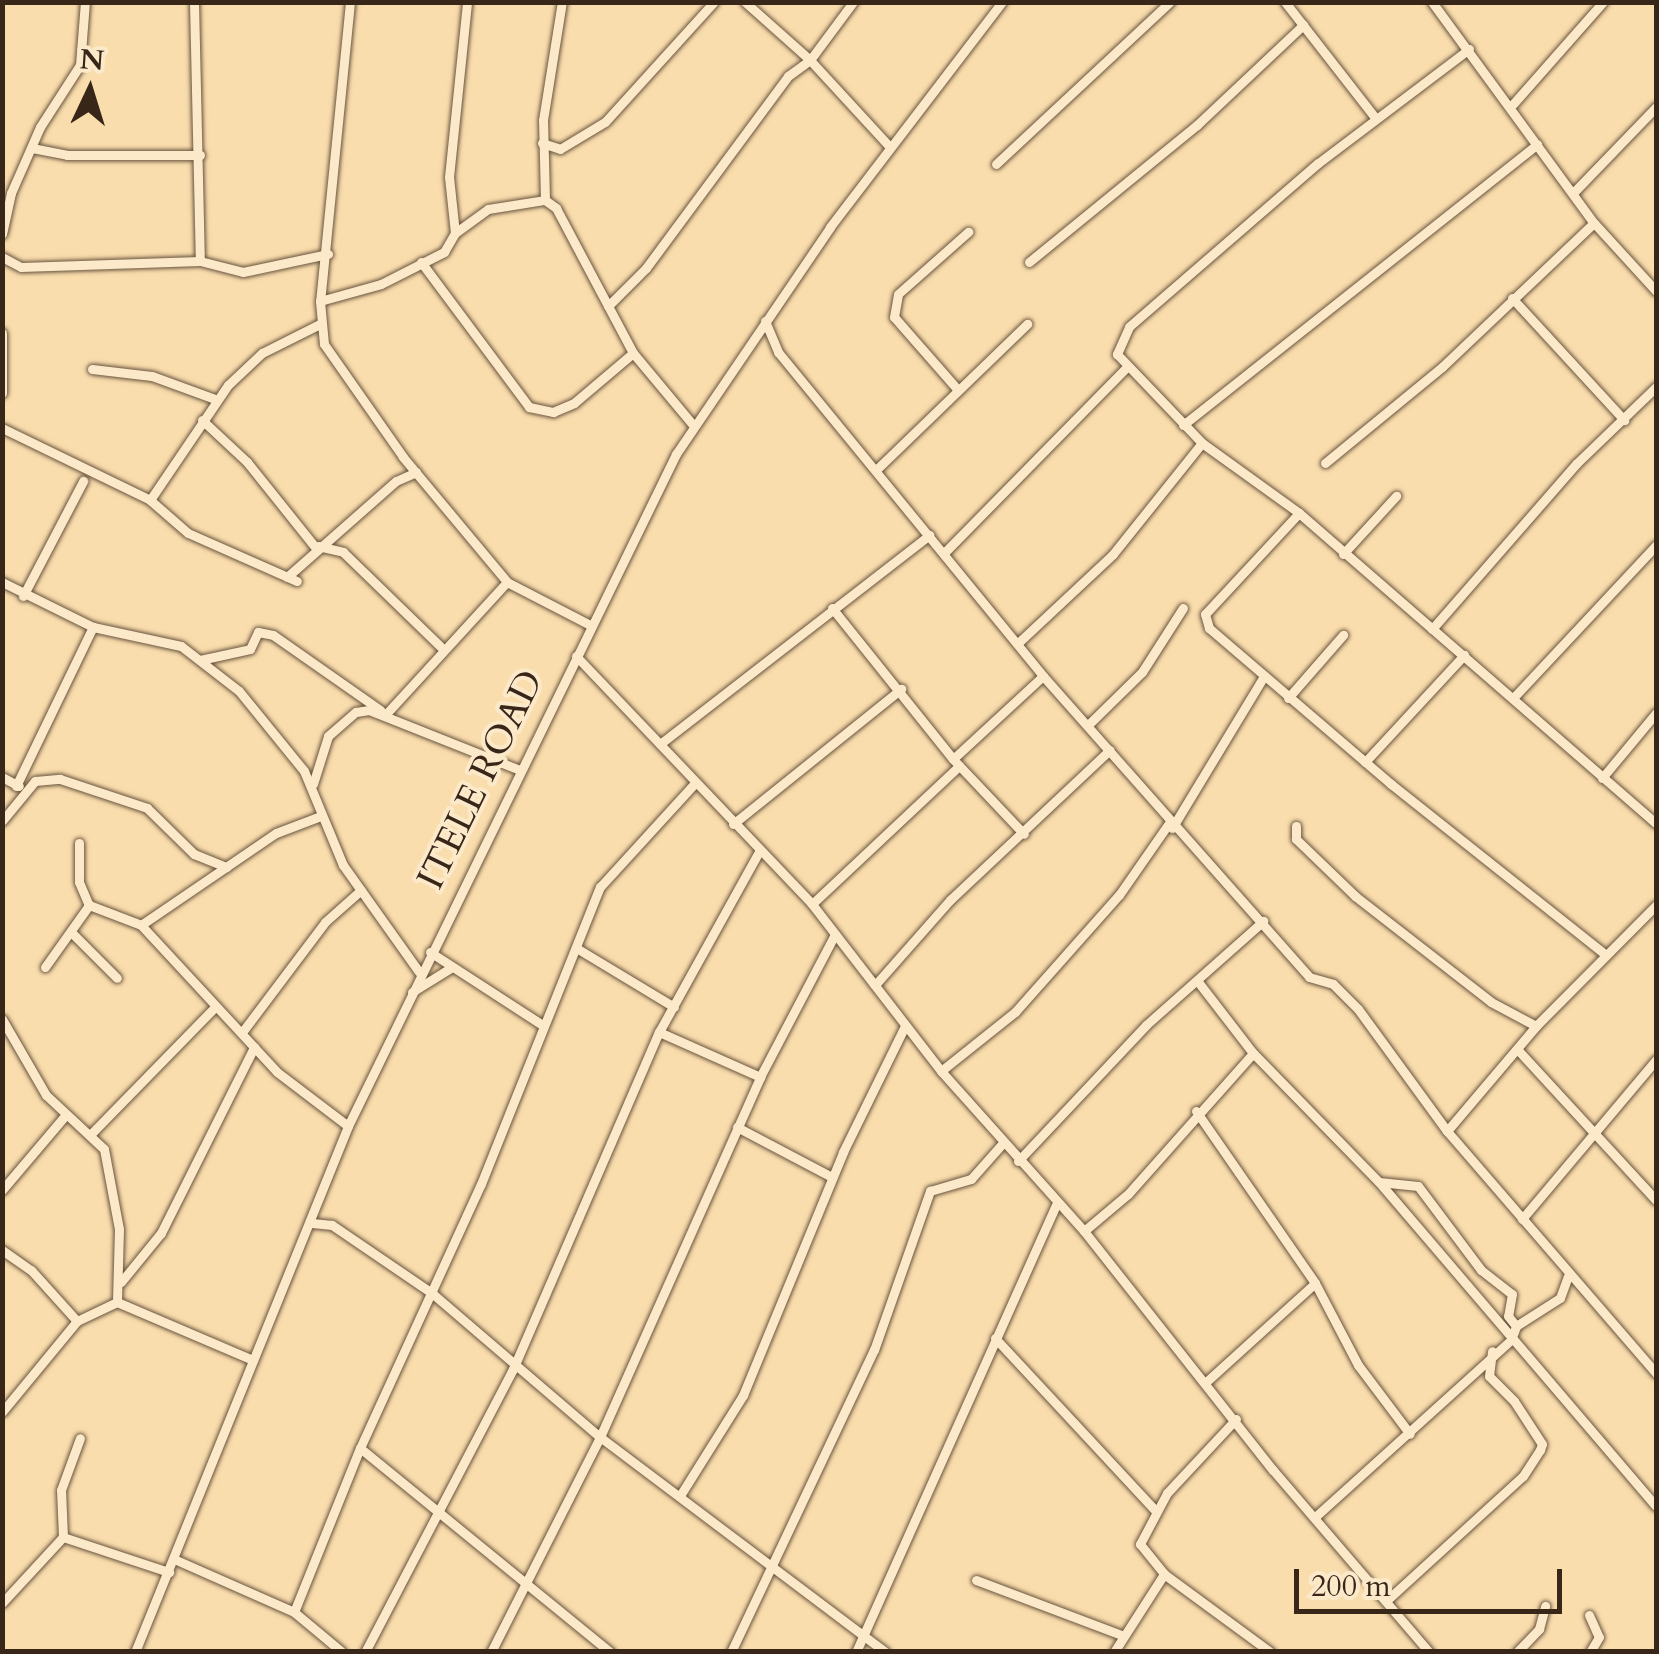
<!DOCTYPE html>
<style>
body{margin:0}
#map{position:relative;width:1659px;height:1654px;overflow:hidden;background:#faddad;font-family:Cardo,serif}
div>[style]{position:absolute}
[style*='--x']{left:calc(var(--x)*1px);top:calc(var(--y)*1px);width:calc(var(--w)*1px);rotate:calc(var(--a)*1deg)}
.roads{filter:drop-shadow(0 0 2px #68543e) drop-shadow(0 0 2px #68543e)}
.minor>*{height:9px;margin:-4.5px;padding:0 4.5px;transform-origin:4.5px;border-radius:4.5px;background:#fce9ca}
span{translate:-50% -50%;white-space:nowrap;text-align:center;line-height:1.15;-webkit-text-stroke:8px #fce9ca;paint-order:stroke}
.street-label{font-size:38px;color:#382619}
.frame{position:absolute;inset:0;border:5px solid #382619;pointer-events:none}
.north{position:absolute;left:40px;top:40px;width:100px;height:100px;-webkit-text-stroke:8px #fce9ca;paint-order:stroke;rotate:4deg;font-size:28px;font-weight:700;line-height:40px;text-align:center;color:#382619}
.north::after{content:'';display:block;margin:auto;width:35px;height:45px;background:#382619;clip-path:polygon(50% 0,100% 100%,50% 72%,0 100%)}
.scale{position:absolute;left:1294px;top:1569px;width:268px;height:45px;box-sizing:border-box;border:5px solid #382619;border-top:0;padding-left:12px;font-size:30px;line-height:35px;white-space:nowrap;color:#382619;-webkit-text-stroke:8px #fce9ca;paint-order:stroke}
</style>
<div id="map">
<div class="roads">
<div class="minor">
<div style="--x:194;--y:2;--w:259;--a:88.7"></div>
<div style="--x:350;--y:2;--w:301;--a:95.7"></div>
<div style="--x:320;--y:301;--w:43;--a:84.7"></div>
<div style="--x:324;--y:344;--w:138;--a:55"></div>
<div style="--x:403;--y:457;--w:163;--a:50.2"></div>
<div style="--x:507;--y:582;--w:93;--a:27.4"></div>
<div style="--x:745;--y:2;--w:87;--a:41.7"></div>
<div style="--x:810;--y:60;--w:118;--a:47.4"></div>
<div style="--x:1285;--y:2;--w:148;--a:52.1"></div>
<div style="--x:1432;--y:2;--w:274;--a:53.8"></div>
<div style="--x:1594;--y:223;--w:92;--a:47.6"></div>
<div style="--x:1469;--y:49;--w:189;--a:142.9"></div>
<div style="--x:1318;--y:163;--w:250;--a:139.1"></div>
<div style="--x:1129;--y:327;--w:30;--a:114"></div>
<div style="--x:1117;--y:354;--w:123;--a:46.3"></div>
<div style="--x:1202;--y:443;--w:120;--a:35.8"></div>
<div style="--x:1299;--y:513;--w:138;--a:132.9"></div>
<div style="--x:1205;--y:614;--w:15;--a:74"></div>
<div style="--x:1209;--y:628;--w:240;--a:40.6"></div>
<div style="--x:1391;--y:784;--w:273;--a:38.5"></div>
<div style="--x:1513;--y:104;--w:136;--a:-48.6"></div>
<div style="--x:542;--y:143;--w:19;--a:18"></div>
<div style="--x:560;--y:149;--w:52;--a:-31"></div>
<div style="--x:605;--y:122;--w:162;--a:-47.8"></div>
<div style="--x:32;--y:148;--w:36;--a:11"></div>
<div style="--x:67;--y:155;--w:133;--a:0"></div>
<div style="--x:996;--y:164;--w:238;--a:-43"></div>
<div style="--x:1573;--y:193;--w:120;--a:-46"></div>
<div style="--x:545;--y:200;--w:80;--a:-91.4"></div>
<div style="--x:543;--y:120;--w:120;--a:-80.9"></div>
<div style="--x:455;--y:233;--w:56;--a:-96.1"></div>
<div style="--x:449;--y:177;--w:176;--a:-84.1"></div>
<div style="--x:2;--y:234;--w:42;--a:-77.6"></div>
<div style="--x:11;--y:193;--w:72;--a:-66.3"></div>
<div style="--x:40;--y:127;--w:74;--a:-57.2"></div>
<div style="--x:80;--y:65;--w:63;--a:-85.5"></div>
<div style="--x:2;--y:257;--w:21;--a:28"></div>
<div style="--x:21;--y:267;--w:179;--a:-1.9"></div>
<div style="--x:200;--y:261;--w:44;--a:14.3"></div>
<div style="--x:243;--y:272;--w:87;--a:-12"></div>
<div style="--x:421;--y:262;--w:181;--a:53.3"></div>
<div style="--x:529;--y:407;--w:25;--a:12"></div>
<div style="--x:553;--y:412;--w:23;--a:-23"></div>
<div style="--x:574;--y:403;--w:77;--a:-40.3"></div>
<div style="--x:1029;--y:262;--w:217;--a:-39.2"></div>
<div style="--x:1197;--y:125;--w:146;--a:-43.3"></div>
<div style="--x:1512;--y:298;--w:166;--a:47.4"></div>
<div style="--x:320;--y:301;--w:63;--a:-15.6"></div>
<div style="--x:381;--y:284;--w:71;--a:-26.9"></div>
<div style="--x:444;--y:252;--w:22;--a:-60"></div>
<div style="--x:455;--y:233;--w:41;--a:-36"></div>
<div style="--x:488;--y:209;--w:58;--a:-9"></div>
<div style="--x:545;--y:200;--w:14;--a:36"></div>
<div style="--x:556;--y:208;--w:164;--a:62"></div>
<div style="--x:633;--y:353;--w:94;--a:50.2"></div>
<div style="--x:608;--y:306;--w:54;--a:-45"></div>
<div style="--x:646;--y:268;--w:239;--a:-53.5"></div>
<div style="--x:788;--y:76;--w:27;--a:-36"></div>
<div style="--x:810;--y:60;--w:72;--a:-53.4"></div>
<div style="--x:765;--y:321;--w:34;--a:67"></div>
<div style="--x:778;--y:352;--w:419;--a:50.7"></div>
<div style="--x:1043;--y:676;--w:402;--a:48.5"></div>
<div style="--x:1309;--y:977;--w:25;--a:16"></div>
<div style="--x:1333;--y:984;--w:35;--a:45"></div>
<div style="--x:1358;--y:1009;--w:151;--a:53.9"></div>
<div style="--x:1447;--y:1131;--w:320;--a:49.2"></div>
<div style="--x:2;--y:333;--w:60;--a:90"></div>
<div style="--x:92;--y:369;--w:60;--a:6.7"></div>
<div style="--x:152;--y:376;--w:67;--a:20.1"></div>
<div style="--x:958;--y:390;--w:97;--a:-131.2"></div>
<div style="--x:894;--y:317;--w:23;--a:-80"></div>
<div style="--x:898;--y:294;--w:94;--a:-41.5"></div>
<div style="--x:202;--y:420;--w:62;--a:43"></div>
<div style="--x:247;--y:462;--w:109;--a:51.3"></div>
<div style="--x:1183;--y:425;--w:452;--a:-38.4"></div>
<div style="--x:2;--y:428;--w:165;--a:25.9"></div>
<div style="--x:150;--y:500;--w:50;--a:41"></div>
<div style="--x:188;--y:533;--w:119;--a:23.8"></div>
<div style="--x:1325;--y:463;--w:151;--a:-39.4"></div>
<div style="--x:1442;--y:367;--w:209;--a:-43.5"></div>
<div style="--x:877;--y:469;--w:209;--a:-44"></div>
<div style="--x:150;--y:500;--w:139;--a:-55.9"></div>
<div style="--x:228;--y:385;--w:47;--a:-43.3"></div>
<div style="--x:262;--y:353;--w:65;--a:-26.6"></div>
<div style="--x:1299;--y:513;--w:473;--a:41"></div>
<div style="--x:318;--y:546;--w:26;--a:13"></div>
<div style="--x:343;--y:552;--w:136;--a:44.1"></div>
<div style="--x:944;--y:553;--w:261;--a:-45.5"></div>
<div style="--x:1343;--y:554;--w:79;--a:-47.6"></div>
<div style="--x:287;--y:577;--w:145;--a:-41.4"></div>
<div style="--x:396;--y:481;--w:22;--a:-24"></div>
<div style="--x:2;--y:582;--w:102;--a:26.3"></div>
<div style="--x:93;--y:627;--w:90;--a:12.2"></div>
<div style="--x:181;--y:646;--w:73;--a:37.8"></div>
<div style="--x:239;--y:691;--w:103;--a:50.9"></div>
<div style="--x:304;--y:771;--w:102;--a:67.5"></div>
<div style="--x:343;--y:865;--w:131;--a:54.6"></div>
<div style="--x:23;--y:596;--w:130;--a:-62.4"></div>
<div style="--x:832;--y:608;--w:193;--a:51.3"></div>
<div style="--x:953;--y:759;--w:103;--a:46.6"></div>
<div style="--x:1432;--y:629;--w:220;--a:-48.9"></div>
<div style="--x:1577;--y:463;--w:110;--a:-43.9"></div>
<div style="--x:1018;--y:643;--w:130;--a:-43.1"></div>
<div style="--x:1113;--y:554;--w:142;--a:-51.3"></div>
<div style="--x:576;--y:656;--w:342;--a:46.4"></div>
<div style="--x:812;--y:904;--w:211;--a:52.3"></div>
<div style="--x:941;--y:1071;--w:215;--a:48.2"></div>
<div style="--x:1084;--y:1231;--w:305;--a:51.7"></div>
<div style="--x:1273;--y:1470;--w:240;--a:49.4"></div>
<div style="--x:200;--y:660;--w:51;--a:-12.4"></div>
<div style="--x:250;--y:649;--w:19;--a:-65"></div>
<div style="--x:258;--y:632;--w:15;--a:11"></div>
<div style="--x:273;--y:635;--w:131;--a:35"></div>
<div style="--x:1514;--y:697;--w:208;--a:-46.9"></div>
<div style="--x:1288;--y:698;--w:84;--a:-48.9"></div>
<div style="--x:386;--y:714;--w:179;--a:-47.5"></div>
<div style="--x:1088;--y:725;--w:76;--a:-44.5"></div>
<div style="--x:1142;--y:672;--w:76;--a:-57.4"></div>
<div style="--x:660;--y:744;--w:341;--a:-37.8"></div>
<div style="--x:953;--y:759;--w:122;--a:-42.7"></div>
<div style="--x:1365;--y:762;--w:146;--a:-47.2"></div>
<div style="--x:2;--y:777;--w:19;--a:28"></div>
<div style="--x:1602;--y:778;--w:85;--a:-50.3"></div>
<div style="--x:313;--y:784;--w:50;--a:-72.6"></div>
<div style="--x:328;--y:736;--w:37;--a:-41"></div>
<div style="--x:356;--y:712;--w:13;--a:-9"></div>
<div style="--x:369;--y:710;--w:162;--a:21.7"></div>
<div style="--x:16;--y:786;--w:177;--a:-64.2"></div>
<div style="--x:2;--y:821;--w:52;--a:-50.5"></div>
<div style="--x:35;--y:781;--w:25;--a:-5"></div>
<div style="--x:60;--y:779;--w:92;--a:18.4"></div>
<div style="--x:147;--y:808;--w:66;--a:44.4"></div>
<div style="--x:194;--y:854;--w:35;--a:22"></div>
<div style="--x:733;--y:824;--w:216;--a:-38.8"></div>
<div style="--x:1296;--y:826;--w:13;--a:90"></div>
<div style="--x:1296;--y:839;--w:82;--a:44"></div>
<div style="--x:1355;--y:896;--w:172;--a:37.9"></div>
<div style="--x:1491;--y:1002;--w:51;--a:28.1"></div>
<div style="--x:1172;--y:828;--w:175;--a:-58.8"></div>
<div style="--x:79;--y:843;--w:39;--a:90"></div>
<div style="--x:79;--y:882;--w:25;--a:67"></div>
<div style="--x:812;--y:904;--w:202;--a:-43.2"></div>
<div style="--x:141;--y:925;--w:200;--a:47.2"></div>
<div style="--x:277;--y:1072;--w:89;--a:37.3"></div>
<div style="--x:73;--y:934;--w:62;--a:45"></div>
<div style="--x:578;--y:949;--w:112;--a:31.1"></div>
<div style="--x:430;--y:952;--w:132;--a:33"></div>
<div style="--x:45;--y:967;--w:76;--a:-54.6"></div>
<div style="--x:89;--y:905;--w:56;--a:21"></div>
<div style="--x:141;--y:925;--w:163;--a:-34.3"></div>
<div style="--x:276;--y:833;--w:45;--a:-20.9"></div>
<div style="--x:1199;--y:983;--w:88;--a:52.4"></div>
<div style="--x:1253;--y:1053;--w:180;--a:45.7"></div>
<div style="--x:1379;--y:1182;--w:426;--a:49.5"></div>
<div style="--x:875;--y:985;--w:113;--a:-48.6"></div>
<div style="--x:950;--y:900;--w:219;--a:-43.2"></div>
<div style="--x:412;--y:992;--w:47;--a:-32"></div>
<div style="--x:2;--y:1019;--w:88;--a:59.9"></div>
<div style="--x:46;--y:1095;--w:79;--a:43"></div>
<div style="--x:104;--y:1149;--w:81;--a:79.4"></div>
<div style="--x:119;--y:1229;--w:73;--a:91.6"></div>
<div style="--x:243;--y:1031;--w:136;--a:-53"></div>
<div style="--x:325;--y:922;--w:48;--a:-41.6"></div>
<div style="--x:659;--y:1032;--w:111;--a:24"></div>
<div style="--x:1517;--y:1049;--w:205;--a:47.4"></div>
<div style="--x:941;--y:1071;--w:95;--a:-38.6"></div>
<div style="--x:1015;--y:1012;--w:157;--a:-48.4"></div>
<div style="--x:1119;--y:895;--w:88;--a:-55.2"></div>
<div style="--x:1196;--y:1111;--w:209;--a:55.3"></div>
<div style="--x:1315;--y:1283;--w:93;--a:62.3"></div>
<div style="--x:1358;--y:1365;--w:86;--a:53"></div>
<div style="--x:737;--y:1127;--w:107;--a:27.8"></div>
<div style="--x:1447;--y:1131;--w:138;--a:-49.7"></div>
<div style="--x:1536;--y:1026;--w:170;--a:-45.2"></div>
<div style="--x:90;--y:1135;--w:176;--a:-45.7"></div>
<div style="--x:1018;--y:1161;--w:187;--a:-46.7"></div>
<div style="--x:1146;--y:1025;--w:157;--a:-41.6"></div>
<div style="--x:1379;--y:1182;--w:39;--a:6"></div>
<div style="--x:1418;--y:1186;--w:105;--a:53.1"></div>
<div style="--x:1481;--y:1270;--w:39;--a:38"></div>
<div style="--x:1512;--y:1294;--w:22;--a:100"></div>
<div style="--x:1508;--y:1316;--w:13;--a:51"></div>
<div style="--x:2;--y:1190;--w:96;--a:-49.7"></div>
<div style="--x:1522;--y:1219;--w:208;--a:-49.9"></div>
<div style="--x:312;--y:1223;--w:20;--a:6"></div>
<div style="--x:332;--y:1225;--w:122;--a:34.3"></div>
<div style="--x:433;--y:1294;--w:220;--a:40.6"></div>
<div style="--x:600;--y:1437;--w:357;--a:37"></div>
<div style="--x:1084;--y:1231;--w:57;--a:-40.1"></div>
<div style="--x:1128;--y:1194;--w:188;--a:-48.4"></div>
<div style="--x:2;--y:1250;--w:35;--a:35"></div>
<div style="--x:31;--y:1270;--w:69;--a:48"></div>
<div style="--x:121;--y:1282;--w:63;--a:-50.8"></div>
<div style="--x:161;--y:1233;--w:208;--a:-63.4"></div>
<div style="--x:995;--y:1338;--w:235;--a:47.1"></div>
<div style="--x:1206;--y:1382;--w:147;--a:-42.2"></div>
<div style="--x:2;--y:1412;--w:118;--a:-50.5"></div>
<div style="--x:77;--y:1321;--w:44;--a:-25.4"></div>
<div style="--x:117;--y:1302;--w:148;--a:23.1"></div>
<div style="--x:1236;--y:1419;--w:101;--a:133"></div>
<div style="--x:1167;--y:1493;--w:58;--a:117.9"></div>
<div style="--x:1140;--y:1544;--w:38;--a:51"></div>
<div style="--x:1164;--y:1574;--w:132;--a:36.3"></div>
<div style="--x:360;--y:1448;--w:323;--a:39.2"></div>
<div style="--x:681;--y:1494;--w:117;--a:-57.9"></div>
<div style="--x:743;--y:1395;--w:263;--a:-67.6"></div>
<div style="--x:843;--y:1152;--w:140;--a:-63.8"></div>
<div style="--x:1315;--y:1517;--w:264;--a:-42.1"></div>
<div style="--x:1511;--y:1340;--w:15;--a:-70"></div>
<div style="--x:1516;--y:1326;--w:52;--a:-32.5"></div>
<div style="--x:1560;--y:1298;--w:23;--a:-70"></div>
<div style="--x:63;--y:1537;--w:112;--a:18.3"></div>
<div style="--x:174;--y:1559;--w:131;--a:23.8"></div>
<div style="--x:294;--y:1612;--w:62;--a:39.8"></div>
<div style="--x:976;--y:1580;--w:158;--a:20.7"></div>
<div style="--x:1386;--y:1601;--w:185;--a:-42.4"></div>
<div style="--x:1523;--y:1476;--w:31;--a:-57"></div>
<div style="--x:1540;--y:1450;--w:6;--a:-72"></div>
<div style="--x:1542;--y:1444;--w:51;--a:-123.1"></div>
<div style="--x:1514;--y:1401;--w:35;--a:-135"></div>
<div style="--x:1489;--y:1376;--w:25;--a:-83"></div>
<div style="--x:2;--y:1603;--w:90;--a:-47.3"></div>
<div style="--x:63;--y:1537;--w:47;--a:-92.4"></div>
<div style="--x:61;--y:1490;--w:55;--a:-69.9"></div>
<div style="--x:294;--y:1612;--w:177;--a:-68.1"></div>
<div style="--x:360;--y:1448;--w:290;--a:-65.4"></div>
<div style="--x:481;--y:1184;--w:320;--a:-68.2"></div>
<div style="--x:600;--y:887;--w:139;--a:-47.6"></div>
<div style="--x:1589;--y:1615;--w:24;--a:66"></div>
<div style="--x:1599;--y:1637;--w:17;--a:121"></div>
<div style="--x:135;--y:1652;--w:567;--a:-67.95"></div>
<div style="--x:348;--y:1126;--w:748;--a:-63.98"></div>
<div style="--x:676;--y:454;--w:274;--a:-55.8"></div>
<div style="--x:830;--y:227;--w:283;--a:-52.6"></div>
<div style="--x:365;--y:1652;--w:319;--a:-62.4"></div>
<div style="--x:513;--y:1369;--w:367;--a:-66.6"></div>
<div style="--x:659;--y:1032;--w:208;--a:-61"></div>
<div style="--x:491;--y:1652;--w:241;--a:-63.1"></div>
<div style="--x:600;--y:1437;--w:394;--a:-66"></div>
<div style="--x:760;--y:1077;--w:161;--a:-62.3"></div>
<div style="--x:731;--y:1652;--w:334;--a:-64.7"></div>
<div style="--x:874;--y:1350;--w:169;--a:-70.6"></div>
<div style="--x:930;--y:1191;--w:43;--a:-16.3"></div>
<div style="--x:971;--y:1179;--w:48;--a:-48.4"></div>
<div style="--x:856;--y:1652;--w:490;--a:-65.9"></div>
<div style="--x:1114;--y:1652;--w:93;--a:-57.3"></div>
<div style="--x:1517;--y:1652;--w:32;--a:-46"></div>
<div style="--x:1539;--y:1629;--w:24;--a:-75"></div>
</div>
</div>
<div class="street-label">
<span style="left:481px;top:780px;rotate:-64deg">ITELE ROAD</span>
</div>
<div class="frame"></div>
<div class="north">N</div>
<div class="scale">200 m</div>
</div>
